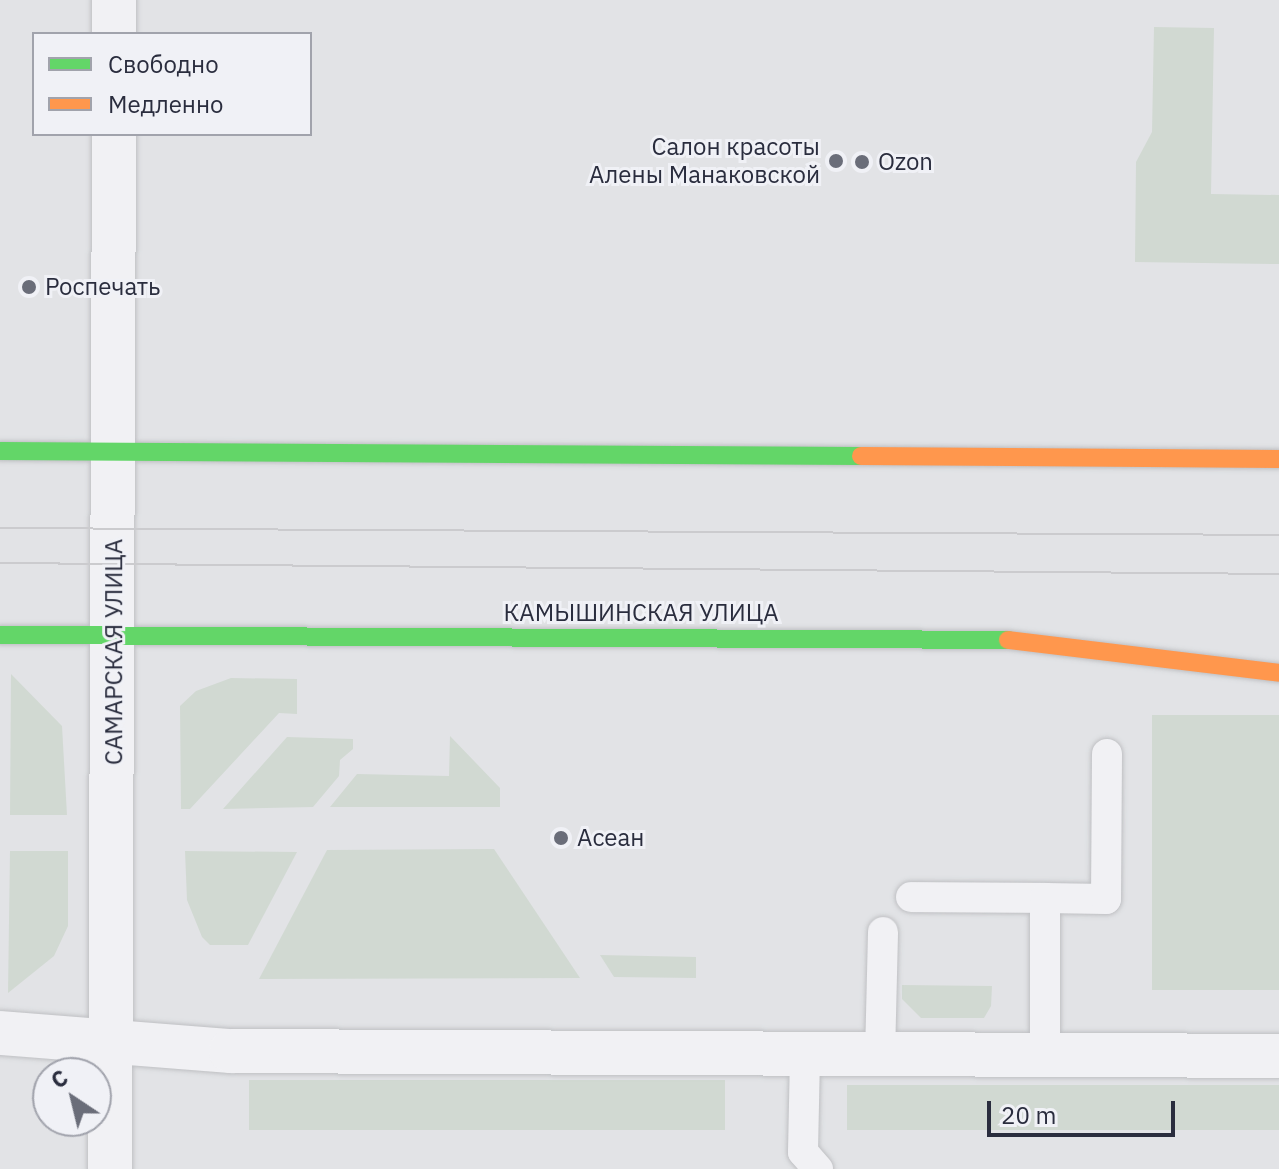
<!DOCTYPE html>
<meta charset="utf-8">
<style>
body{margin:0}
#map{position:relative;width:1279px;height:1169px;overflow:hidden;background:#e2e3e6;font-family:"IBM Plex Sans",sans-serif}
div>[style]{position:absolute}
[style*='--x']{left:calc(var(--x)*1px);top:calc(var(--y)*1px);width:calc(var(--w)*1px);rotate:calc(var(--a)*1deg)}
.green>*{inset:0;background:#d1d9d2;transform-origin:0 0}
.roads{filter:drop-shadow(0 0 2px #bfc0c3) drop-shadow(0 0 2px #bfc0c3)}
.lane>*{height:30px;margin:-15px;padding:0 15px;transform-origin:15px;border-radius:15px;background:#f1f1f4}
.street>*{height:44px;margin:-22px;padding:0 22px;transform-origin:22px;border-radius:22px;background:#f1f1f4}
.fast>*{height:18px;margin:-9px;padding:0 9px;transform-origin:9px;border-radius:9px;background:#63d668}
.slow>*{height:18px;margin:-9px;padding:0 9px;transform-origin:9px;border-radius:9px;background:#ff974d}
.tram>*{height:2px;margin:-1px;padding:0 1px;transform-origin:1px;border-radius:1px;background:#cbcbce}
.dots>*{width:22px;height:22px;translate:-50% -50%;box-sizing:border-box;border:4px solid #f0f1f6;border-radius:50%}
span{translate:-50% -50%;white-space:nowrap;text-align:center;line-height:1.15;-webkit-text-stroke:6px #f0f1f6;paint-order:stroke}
.poi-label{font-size:24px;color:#2a2d3e}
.right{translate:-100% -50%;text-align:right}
.left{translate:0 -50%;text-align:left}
.street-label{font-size:24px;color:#2a2d3e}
.legend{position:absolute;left:32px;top:32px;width:280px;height:104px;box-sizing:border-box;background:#f0f1f6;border:2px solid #a1a3ac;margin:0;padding:10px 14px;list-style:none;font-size:24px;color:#2a2d3e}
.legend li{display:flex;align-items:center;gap:16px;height:40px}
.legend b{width:40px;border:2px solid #a1a3ac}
.north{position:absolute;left:32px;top:1057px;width:80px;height:80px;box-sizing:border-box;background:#f0f1f6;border:2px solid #a1a3ac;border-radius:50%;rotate:325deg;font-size:22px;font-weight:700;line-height:32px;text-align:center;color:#2a2d3e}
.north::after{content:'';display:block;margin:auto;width:28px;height:36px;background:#6a6d79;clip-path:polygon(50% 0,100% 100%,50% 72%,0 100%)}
.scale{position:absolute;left:987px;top:1101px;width:188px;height:36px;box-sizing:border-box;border:4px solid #2a2d3e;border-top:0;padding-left:10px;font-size:24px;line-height:28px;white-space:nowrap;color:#2a2d3e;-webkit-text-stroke:6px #f0f1f6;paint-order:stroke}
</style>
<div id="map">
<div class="green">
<div style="clip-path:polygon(1154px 27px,1214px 28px,1211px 194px,1279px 195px,1279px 264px,1135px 262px,1136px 162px,1152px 132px)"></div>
<div style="clip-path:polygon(11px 674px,62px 726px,67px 815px,10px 815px)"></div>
<div style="clip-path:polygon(231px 678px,297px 679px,297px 714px,279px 713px,190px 809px,181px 809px,180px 706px,196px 691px)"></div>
<div style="left:1152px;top:715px;width:127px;height:275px"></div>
<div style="clip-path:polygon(450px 736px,500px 788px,500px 807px,330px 807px,357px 774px,449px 776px)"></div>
<div style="clip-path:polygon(287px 737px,353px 739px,353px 749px,340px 760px,339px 776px,313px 807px,223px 809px)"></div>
<div style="clip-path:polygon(494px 849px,580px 978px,259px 979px,327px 850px)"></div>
<div style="clip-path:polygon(10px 851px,68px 851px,68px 926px,54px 956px,8px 993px)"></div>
<div style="clip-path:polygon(185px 851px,297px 852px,248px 945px,210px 945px,202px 937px,187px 900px)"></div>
<div style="clip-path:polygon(600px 955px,696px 957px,696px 978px,614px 977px)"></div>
<div style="clip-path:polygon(902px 985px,992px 986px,991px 1006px,984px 1018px,921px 1018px,902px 999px)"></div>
<div style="left:249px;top:1080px;width:476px;height:50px"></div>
<div style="left:847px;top:1085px;width:432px;height:45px"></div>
</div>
<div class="roads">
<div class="lane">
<div style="--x:911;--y:897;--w:134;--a:0.4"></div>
<div style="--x:1045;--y:898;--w:158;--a:90"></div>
<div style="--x:1045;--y:898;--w:61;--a:0.9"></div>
<div style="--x:1106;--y:899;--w:145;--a:-89.6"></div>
<div style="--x:805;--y:1056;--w:96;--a:91.2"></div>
<div style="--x:803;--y:1152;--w:23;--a:49"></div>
<div style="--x:880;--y:1056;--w:124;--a:-88.6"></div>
</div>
<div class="street">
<div style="--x:114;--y:0;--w:34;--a:90"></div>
<div style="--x:0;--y:1033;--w:232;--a:4.5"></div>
<div style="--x:231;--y:1051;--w:1048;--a:0.27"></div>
<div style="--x:110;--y:1169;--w:1035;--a:-89.78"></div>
</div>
<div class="fast">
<div style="--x:0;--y:451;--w:861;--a:0.33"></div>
<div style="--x:0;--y:635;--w:1008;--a:0.28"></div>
</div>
<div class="slow">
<div style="--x:861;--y:456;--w:418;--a:0.4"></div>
<div style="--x:1008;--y:640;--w:273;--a:6.9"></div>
</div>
</div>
<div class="tram">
<div style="--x:0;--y:528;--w:1279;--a:0.31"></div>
<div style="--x:0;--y:563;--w:1279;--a:0.49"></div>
</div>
<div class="dots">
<div style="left:836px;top:161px;background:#6a6d79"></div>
<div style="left:862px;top:162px;background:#6a6d79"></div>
<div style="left:29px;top:287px;background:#6a6d79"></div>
<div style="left:561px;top:838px;background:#6a6d79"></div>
</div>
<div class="poi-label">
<span class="right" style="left:820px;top:161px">Салон красоты<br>Алены Манаковской</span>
<span class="left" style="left:878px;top:162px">Ozon</span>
<span class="left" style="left:45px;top:287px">Роспечать</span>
<span class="left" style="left:577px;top:838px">Асеан</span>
</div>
<div class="street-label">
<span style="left:641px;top:613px">КАМЫШИНСКАЯ УЛИЦА</span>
<span style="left:114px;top:652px;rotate:-90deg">САМАРСКАЯ УЛИЦА</span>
</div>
<ul class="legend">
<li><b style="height:10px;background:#63d668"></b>Свободно</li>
<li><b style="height:10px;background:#ff974d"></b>Медленно</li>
</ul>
<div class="north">С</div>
<div class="scale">20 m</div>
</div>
